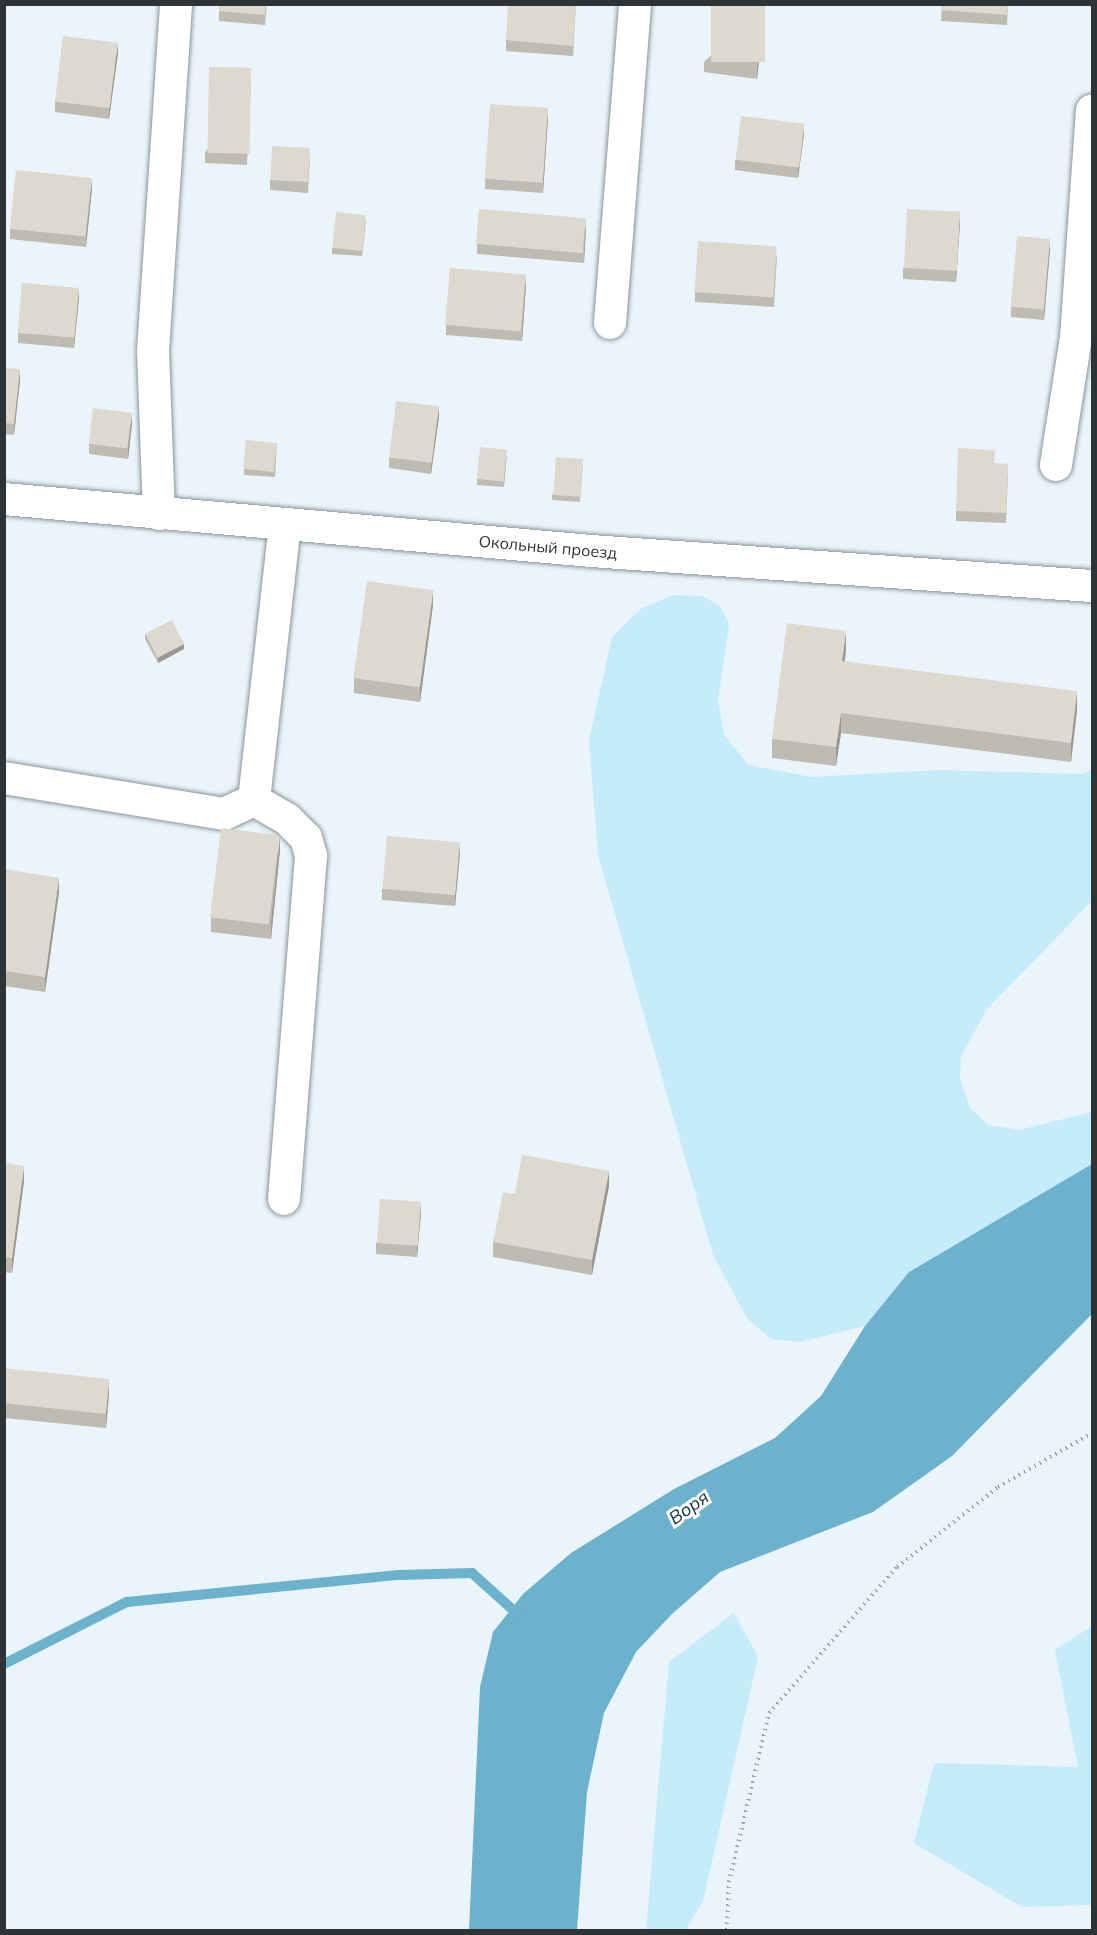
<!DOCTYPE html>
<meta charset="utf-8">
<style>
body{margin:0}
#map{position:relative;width:1097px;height:1935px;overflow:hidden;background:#e9f5fa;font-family:Mulish,sans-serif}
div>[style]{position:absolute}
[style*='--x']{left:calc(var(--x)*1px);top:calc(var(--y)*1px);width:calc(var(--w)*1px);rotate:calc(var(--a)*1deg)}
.green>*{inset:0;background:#c6ebfa}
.water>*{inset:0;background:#6db2cd}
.stream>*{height:10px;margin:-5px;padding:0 5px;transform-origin:5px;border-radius:5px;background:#6db2cd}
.path>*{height:4px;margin-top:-2px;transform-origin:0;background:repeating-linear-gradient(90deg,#9da7aa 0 1.5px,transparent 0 6px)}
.roads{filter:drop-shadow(0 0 2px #8a959a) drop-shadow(0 0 2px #8a959a)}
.minor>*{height:32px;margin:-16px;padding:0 16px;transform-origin:16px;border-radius:16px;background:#fff}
.wall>*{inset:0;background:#bebbb2}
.shaded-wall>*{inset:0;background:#9b9891}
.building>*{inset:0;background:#ddd9cf;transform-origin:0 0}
span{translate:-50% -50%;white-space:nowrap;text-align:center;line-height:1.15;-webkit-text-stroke:6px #fff;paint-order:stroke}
.street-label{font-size:16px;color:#2e3335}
.water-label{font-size:18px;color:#0f303c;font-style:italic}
.frame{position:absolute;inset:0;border:6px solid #2e3335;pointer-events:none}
</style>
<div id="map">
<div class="green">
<div style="clip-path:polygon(673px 595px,702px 596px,719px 605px,729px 624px,718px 700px,724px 735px,749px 765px,811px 777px,938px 770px,1082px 774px,1092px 769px,1092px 901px,987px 1009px,961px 1056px,960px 1079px,970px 1108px,988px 1125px,1019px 1130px,1092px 1112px,1092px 1164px,909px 1272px,865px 1326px,800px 1342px,771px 1339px,747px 1318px,713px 1255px,598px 855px,589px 741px,612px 637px,642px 608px)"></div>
<div style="clip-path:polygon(734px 1613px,758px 1657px,703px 1901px,686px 1930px,646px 1930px,669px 1662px)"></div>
<div style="clip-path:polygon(1092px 1626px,1092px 1905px,1022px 1907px,914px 1843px,934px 1763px,1078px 1767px,1055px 1650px)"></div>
</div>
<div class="water">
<div style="clip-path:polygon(1092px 1164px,1092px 1314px,952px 1456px,873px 1512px,720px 1572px,672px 1614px,636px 1652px,604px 1713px,587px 1792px,577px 1930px,469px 1930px,480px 1687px,493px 1632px,523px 1594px,571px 1553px,674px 1489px,775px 1438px,821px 1396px,865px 1326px,909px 1272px)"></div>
</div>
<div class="stream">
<div style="--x:4;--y:1664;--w:138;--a:-26.8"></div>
<div style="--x:127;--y:1602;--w:273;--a:-5.7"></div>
<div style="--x:399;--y:1575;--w:73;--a:-1.6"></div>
<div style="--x:472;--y:1573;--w:67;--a:42"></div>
</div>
<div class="path">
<div style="--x:727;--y:1930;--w:48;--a:-87.6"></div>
<div style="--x:729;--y:1882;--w:174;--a:-76.7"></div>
<div style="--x:769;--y:1713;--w:194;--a:-48.8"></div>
<div style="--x:897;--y:1567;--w:129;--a:-38.4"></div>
<div style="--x:998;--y:1487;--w:108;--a:-29.9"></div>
</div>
<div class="roads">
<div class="minor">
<div style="--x:610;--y:323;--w:320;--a:-85.5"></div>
<div style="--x:1056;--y:465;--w:129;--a:-81.1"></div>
<div style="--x:1076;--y:338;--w:228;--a:-86"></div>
<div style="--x:4;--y:499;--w:589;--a:5.06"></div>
<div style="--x:591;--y:551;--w:502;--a:4"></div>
<div style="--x:159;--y:514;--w:163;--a:-92.1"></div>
<div style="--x:153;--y:351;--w:348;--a:-86.2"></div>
<div style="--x:4;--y:778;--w:223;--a:9.3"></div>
<div style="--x:224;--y:814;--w:33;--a:-25"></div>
<div style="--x:254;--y:800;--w:277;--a:-83.6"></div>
<div style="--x:254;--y:800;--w:38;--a:30"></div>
<div style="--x:287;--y:819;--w:27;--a:45"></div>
<div style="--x:306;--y:838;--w:19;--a:74"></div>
<div style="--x:311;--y:856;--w:344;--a:94.5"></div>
</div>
</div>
<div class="wall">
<div style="clip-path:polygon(267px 4px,265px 25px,219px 21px,219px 11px)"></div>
<div style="clip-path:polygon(576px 4px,573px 56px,506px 51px,506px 40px)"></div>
<div style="clip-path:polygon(765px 4px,757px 79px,704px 72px,704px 62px)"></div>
<div style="clip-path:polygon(942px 4px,1008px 4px,1007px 25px,941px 21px)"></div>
<div style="clip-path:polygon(118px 53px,109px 119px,55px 112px,55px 102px)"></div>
<div style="clip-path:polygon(251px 79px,247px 165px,205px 163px,205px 153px)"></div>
<div style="clip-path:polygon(548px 118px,543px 193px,485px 189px,485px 179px)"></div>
<div style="clip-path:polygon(804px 134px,798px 178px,735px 170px,735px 160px)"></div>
<div style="clip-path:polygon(310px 158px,308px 193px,270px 190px,270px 180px)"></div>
<div style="clip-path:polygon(92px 188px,86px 247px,10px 239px,10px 229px)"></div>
<div style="clip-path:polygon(366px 220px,362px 256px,332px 254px,332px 248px)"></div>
<div style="clip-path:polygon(960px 222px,956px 282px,903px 279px,903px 268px)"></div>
<div style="clip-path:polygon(586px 228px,584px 263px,477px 254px,477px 244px)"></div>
<div style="clip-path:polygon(1050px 249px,1044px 320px,1011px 317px,1011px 307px)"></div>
<div style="clip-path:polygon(777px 256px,774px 307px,695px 302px,695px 292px)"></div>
<div style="clip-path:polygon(526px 285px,522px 341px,446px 335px,446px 325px)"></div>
<div style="clip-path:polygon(79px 298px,74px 348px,18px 343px,18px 333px)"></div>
<div style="clip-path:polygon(4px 368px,20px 380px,14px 435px,4px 434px)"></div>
<div style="clip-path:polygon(439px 416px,431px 474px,389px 468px,389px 458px)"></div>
<div style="clip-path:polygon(132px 423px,128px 459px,89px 454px,89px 444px)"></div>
<div style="clip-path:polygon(277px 443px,275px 477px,244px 475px,244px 469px)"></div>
<div style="clip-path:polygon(507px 455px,504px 487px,477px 485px,477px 479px)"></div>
<div style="clip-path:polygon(995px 463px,1008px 474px,1006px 523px,956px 521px,956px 511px)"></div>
<div style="clip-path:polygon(583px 464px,580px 502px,552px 500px,552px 495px)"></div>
<div style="clip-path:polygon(433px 605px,420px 702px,354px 693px,354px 678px)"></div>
<div style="clip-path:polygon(145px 634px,184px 649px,158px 663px,145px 639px)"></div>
<div style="clip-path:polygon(846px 650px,845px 661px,1077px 710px,1071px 762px,841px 733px,836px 766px,772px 758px,772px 739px)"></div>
<div style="clip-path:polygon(280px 850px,271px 939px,211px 932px,211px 917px)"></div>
<div style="clip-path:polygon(460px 853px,455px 906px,382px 900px,382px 889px)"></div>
<div style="clip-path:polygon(4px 869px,59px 892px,45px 992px,4px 986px)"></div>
<div style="clip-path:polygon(4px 1163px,24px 1181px,12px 1273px,4px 1272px)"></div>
<div style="clip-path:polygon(609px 1186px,592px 1275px,493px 1257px,493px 1242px,515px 1194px)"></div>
<div style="clip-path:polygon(421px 1213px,417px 1257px,376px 1254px,376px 1243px)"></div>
<div style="clip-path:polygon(4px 1368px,109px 1394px,106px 1428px,4px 1418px)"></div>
</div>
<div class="shaded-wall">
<div style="clip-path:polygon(765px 4px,765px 8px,757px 79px,757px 68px)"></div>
<div style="clip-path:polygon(118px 43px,118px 53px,109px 119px,109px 109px)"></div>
<div style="clip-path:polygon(548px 108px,548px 118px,543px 193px,543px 183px)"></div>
<div style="clip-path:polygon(804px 124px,804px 134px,798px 178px,798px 168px)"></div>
<div style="clip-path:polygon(92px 178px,92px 188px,86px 247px,86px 237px)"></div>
<div style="clip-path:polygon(960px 212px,960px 222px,956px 282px,956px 272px)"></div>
<div style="clip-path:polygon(586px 218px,586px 228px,584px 263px,584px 252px)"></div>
<div style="clip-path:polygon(1050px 239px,1050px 249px,1044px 320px,1044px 310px)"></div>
<div style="clip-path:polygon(526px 274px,526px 285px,522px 341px,522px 331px)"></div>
<div style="clip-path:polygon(79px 288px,79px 298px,74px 348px,74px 338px)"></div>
<div style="clip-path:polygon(20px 369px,20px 380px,14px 435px,14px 424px)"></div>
<div style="clip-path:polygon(439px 406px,439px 416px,431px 474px,431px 464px)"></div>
<div style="clip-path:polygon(132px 413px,132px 423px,128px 459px,128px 448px)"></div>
<div style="clip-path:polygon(433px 590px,433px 605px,420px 702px,420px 687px)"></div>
<div style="clip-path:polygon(846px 631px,846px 650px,842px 680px,842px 661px)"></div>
<div style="clip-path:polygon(184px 644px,184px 649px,158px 663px,158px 657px)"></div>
<div style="clip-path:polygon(1077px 691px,1077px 710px,1071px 762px,1071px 743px)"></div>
<div style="clip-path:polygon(841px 713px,841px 733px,836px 766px,836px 747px)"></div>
<div style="clip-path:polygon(280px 835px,280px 850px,271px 939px,271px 924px)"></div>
<div style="clip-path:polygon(460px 843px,460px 853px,455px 906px,455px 896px)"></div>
<div style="clip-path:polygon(59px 878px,59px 892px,45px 992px,45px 977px)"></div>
<div style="clip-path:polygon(24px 1166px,24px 1181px,12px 1273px,12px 1258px)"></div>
<div style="clip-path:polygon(609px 1171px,609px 1186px,592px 1275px,592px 1260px)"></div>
<div style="clip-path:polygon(421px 1202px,421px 1213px,417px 1257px,417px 1247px)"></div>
<div style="clip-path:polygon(109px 1379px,109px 1394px,106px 1428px,106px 1413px)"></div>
</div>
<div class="building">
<div style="clip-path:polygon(219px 4px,266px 4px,265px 15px,219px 11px)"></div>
<div style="clip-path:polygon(508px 4px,576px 4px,573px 46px,506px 40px)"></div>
<div style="left:711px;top:4px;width:54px;height:58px"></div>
<div style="clip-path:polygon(942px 4px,1008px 4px,1007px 15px,941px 10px)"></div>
<div style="left:63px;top:36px;width:55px;height:66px;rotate:7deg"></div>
<div style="left:209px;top:67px;width:42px;height:86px;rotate:1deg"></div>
<div style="left:490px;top:104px;width:58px;height:75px;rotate:4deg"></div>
<div style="left:741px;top:116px;width:64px;height:44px;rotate:7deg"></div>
<div style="left:272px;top:146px;width:38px;height:34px;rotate:3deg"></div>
<div style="left:16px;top:170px;width:76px;height:59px;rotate:6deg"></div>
<div style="left:479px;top:209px;width:107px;height:35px;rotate:5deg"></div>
<div style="left:907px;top:209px;width:53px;height:59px;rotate:3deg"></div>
<div style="left:336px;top:212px;width:30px;height:36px;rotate:6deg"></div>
<div style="left:1017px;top:236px;width:33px;height:71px;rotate:5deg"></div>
<div style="left:698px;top:241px;width:79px;height:51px;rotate:4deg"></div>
<div style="left:450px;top:268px;width:76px;height:57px;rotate:5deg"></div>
<div style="left:22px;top:283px;width:57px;height:50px;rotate:5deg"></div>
<div style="clip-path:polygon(4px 368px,20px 369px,14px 424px,4px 423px)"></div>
<div style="left:396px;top:401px;width:43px;height:57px;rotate:7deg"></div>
<div style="left:93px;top:408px;width:39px;height:36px;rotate:7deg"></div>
<div style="left:246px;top:440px;width:31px;height:29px;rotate:6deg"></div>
<div style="left:480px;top:447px;width:27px;height:32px;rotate:6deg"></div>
<div style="clip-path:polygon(958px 448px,995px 450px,994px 463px,1008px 464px,1006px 513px,956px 511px)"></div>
<div style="left:556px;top:457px;width:27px;height:38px;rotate:4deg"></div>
<div style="left:367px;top:581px;width:67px;height:98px;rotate:8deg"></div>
<div style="left:172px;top:620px;width:27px;height:30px;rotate:63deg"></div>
<div style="clip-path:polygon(787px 623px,846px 631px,842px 661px,1077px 691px,1071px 743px,841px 713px,836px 747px,772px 739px)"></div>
<div style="left:221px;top:828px;width:59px;height:90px;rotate:7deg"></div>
<div style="left:387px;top:836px;width:73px;height:53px;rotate:5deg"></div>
<div style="clip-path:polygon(4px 869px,59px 878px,45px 977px,4px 971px)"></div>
<div style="clip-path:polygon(522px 1155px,609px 1171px,592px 1260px,493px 1242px,503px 1192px,515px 1194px)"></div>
<div style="clip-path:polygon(4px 1163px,24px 1166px,12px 1258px,4px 1257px)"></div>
<div style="left:380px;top:1199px;width:41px;height:44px;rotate:4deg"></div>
<div style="left:4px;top:1368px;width:106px;height:35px;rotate:6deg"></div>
</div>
<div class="street-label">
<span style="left:548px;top:547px;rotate:5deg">Окольный проезд</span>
</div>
<div class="water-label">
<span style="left:689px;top:1508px;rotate:-35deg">Воря</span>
</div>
<div class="frame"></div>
</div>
